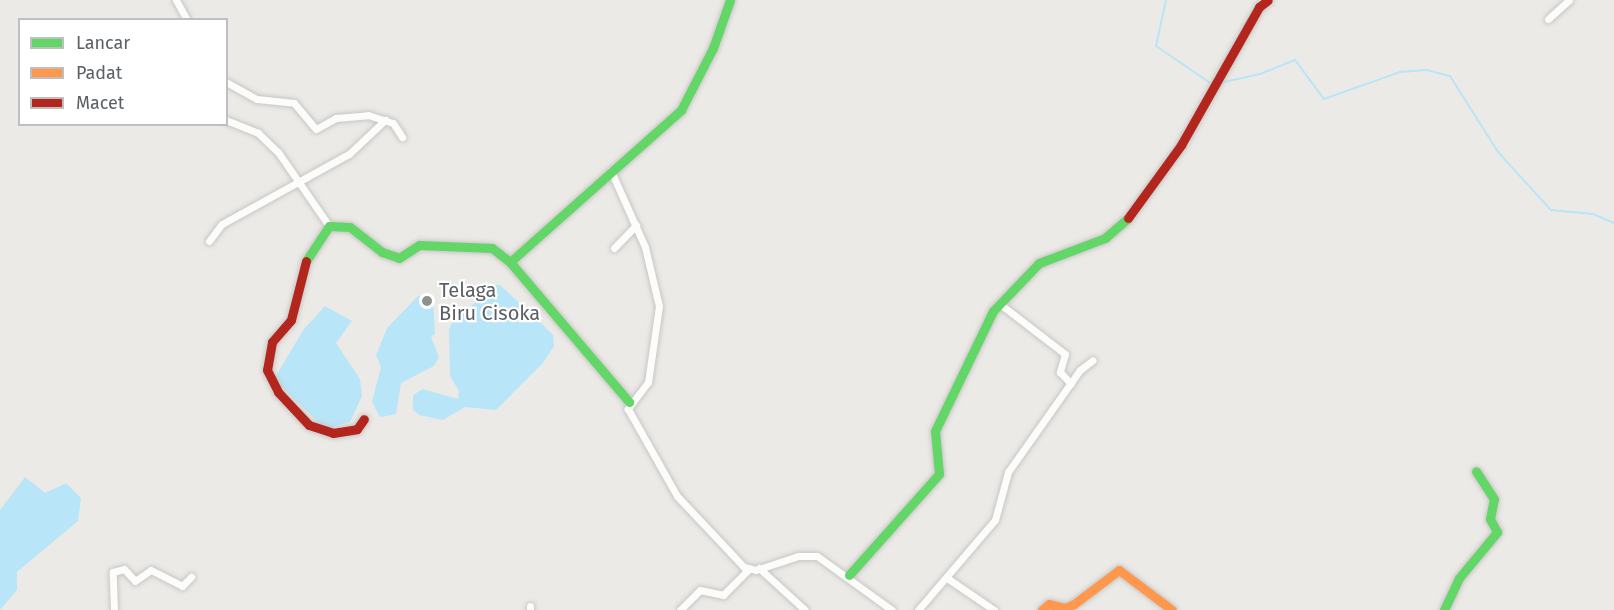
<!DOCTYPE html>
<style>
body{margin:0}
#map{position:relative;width:1614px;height:610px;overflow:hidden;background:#eceae6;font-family:"Fira Sans",sans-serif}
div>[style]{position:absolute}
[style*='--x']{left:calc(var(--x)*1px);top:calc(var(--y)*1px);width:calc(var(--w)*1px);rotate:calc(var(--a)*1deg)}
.water>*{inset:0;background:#b9e5f8}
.stream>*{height:2px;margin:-1px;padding:0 1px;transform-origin:1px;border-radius:1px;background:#b9e5f8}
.roads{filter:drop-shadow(0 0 2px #c7c7c6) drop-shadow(0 0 2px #c7c7c6)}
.street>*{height:7px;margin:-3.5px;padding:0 3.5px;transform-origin:3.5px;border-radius:3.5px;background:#fcfcfb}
.fast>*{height:9px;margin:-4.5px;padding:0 4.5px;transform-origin:4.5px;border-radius:4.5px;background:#63d668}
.slow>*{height:9px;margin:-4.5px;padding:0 4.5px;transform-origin:4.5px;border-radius:4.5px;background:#ff974d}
.jam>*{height:9px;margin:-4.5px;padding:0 4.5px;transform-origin:4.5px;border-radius:4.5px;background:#b3261e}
.dots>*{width:16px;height:16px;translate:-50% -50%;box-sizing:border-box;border:3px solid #fff;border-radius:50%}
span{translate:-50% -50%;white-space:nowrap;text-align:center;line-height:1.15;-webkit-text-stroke:4.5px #fff;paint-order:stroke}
.poi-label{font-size:20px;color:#5b6065}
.left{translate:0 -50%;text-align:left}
.legend{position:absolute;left:18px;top:18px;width:210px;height:108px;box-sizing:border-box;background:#fff;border:2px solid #bdbfc1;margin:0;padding:8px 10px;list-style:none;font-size:18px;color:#5b6065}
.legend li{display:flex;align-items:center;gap:12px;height:30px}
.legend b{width:30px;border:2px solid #bdbfc1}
</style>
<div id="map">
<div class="water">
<div style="clip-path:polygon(493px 285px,500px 285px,541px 323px,553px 335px,554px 346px,543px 363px,496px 410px,465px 407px,443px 420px,419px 415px,413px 410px,413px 395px,423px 389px,458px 399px,459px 391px,450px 376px,449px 329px,458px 310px,470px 307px)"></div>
<div style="clip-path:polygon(418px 296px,433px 298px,435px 334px,431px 337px,439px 357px,434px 366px,401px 383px,396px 414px,380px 417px,372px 402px,381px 367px,376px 355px,387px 328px)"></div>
<div style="clip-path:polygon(325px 306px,352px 321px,336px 343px,360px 379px,362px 396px,350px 422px,325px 429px,274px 379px,304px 329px)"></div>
<div style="clip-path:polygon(25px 477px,45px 493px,66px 483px,81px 498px,78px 521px,17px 572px,17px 590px,0 610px,0 510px)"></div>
</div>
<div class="stream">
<div style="--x:1166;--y:0;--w:47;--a:102.3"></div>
<div style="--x:1156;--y:46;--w:68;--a:34.2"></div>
<div style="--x:1220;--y:83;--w:41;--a:-12.7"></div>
<div style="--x:1260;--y:74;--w:38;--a:-22"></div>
<div style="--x:1295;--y:60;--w:49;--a:53.4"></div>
<div style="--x:1324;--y:99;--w:81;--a:-19.6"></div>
<div style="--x:1400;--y:72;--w:27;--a:-4"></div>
<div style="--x:1427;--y:70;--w:24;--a:15"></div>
<div style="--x:1450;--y:76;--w:90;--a:57.7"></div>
<div style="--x:1498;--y:152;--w:79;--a:47.6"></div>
<div style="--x:1551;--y:210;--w:42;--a:5.4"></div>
<div style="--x:1593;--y:214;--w:23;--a:23"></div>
</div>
<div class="roads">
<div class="street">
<div style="--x:176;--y:0;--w:23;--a:61"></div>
<div style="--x:1548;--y:19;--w:28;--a:-42"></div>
<div style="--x:226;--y:82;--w:35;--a:29"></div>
<div style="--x:257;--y:99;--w:37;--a:6"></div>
<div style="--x:294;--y:103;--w:34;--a:50"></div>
<div style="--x:316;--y:129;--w:23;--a:-29"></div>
<div style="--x:336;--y:118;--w:32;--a:-5"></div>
<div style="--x:368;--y:115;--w:26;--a:18"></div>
<div style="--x:393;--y:123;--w:17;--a:57"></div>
<div style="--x:226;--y:120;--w:35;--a:22"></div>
<div style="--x:258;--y:133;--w:28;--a:44"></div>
<div style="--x:278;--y:152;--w:90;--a:55.4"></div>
<div style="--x:611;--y:171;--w:83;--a:65.9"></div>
<div style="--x:645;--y:247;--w:61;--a:76.7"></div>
<div style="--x:659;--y:306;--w:77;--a:98.2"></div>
<div style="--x:648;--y:382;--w:34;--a:127"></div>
<div style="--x:628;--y:409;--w:100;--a:60.6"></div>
<div style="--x:677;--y:496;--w:98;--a:46.7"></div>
<div style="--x:744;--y:567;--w:12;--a:14"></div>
<div style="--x:756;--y:570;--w:44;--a:-18.4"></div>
<div style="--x:798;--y:556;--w:19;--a:0"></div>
<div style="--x:817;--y:556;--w:92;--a:35.8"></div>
<div style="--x:209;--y:241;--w:21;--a:-53"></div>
<div style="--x:222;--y:224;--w:145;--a:-28.9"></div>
<div style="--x:349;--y:154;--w:50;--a:-43.4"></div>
<div style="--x:614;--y:248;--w:32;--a:-46"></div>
<div style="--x:1000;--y:304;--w:82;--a:37.6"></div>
<div style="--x:1065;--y:354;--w:19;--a:106"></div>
<div style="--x:1060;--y:372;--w:16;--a:47"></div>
<div style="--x:759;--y:568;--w:62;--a:42.4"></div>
<div style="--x:947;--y:578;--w:57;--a:34.2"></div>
<div style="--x:530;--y:606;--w:4;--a:90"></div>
<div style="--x:114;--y:610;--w:38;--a:-92"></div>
<div style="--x:113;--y:572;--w:11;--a:-15"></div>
<div style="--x:124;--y:569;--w:16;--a:47"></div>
<div style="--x:135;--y:581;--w:19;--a:-35"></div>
<div style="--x:151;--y:570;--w:35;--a:27"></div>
<div style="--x:182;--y:586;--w:13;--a:-45"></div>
<div style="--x:680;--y:610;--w:28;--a:-45"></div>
<div style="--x:700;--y:590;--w:24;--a:12"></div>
<div style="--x:723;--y:595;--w:37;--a:-45"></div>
<div style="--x:918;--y:610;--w:118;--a:-49.5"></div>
<div style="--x:995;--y:520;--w:50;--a:-74.8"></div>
<div style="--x:1008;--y:472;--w:125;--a:-54.8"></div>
<div style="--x:1080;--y:370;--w:16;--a:-38"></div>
</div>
<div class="fast">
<div style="--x:306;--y:261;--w:42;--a:-56.7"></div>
<div style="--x:329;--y:226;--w:21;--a:3"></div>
<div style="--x:350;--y:227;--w:41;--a:38"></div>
<div style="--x:382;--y:252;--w:18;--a:19"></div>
<div style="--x:399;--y:258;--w:24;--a:-33"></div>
<div style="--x:419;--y:245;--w:73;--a:2.4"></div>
<div style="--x:492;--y:248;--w:23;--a:38"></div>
<div style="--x:510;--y:262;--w:184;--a:49.6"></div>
<div style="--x:510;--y:262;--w:229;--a:-41.6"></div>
<div style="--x:681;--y:110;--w:70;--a:-62.7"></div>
<div style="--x:713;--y:48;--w:51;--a:-70.5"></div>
<div style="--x:849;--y:575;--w:135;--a:-48.3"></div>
<div style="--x:939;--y:474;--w:43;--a:-95.3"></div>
<div style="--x:935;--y:431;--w:133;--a:-64.2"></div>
<div style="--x:993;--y:311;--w:66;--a:-46.2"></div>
<div style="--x:1039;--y:263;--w:71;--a:-20.7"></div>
<div style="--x:1105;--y:238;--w:30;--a:-41"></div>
<div style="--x:1444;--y:610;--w:35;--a:-65"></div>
<div style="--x:1459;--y:578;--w:60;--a:-50.4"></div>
<div style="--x:1497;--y:532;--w:15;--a:-118"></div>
<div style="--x:1490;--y:519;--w:20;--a:-79"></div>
<div style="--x:1494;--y:499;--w:33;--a:-123"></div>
</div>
<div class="slow">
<div style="--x:1042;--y:610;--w:9;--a:-41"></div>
<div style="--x:1049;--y:604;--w:16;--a:14"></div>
<div style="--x:1065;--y:608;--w:10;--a:-24"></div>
<div style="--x:1074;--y:604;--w:56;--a:-37.1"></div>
<div style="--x:1119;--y:570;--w:66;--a:37"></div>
</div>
<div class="jam">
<div style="--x:1128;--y:218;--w:90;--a:-54"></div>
<div style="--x:1181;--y:145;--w:159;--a:-60.5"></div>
<div style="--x:1259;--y:7;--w:11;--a:-38"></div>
<div style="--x:306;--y:261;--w:61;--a:104.3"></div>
<div style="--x:291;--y:320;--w:29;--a:131"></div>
<div style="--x:272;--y:342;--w:28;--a:100"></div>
<div style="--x:267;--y:370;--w:25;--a:63"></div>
<div style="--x:278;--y:392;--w:45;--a:46.8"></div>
<div style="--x:309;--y:425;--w:25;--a:18"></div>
<div style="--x:333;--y:433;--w:24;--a:-9"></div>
<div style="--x:357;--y:429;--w:12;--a:-55"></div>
</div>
</div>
<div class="dots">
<div style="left:427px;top:301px;background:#8e9092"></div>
</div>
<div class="poi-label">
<span class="left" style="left:439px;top:302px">Telaga<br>Biru Cisoka</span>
</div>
<ul class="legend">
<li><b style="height:8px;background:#63d668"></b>Lancar</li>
<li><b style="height:8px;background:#ff974d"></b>Padat</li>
<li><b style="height:8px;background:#b3261e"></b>Macet</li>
</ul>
</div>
